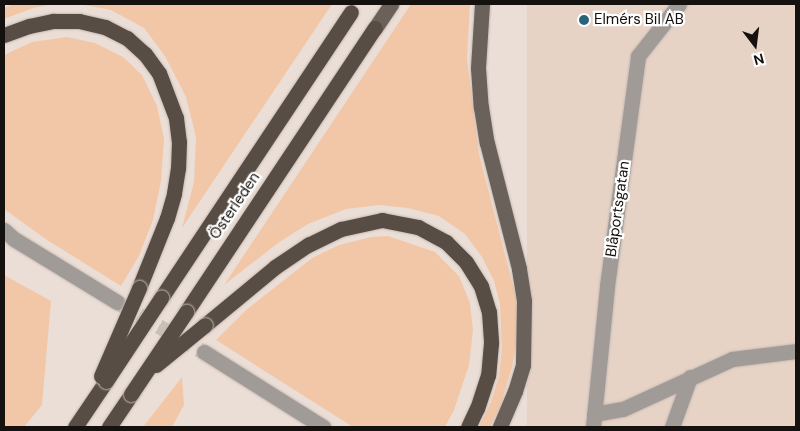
<!DOCTYPE html>
<meta charset="utf-8">
<style>
body{margin:0}
#map{position:relative;width:800px;height:431px;overflow:hidden;background:#ebded6;font-family:"DM Sans",sans-serif}
div>[style]{position:absolute}
[style*='--x']{left:calc(var(--x)*1px);top:calc(var(--y)*1px);width:calc(var(--w)*1px);rotate:calc(var(--a)*1deg)}
.built>*{inset:0;background:#e7d3c6;transform-origin:0 0}
.green>*{inset:0;background:#f2c7a8}
.minor-tunnel>*{height:15px;margin-top:-7.5px;transform-origin:0;background:repeating-linear-gradient(90deg,#cbbfb8 0 15px,transparent 0 23px)}
.roads{filter:drop-shadow(0 0 1px #c4b9b2) drop-shadow(0 0 1px #c4b9b2)}
.minor>*{height:15px;margin:-7.5px;padding:0 7.5px;transform-origin:7.5px;border-radius:7.5px;background:#a09b97}
.major>*{height:15px;margin:-7.5px;padding:0 7.5px;transform-origin:7.5px;border-radius:7.5px;background:#6a615b}
.highway>*{height:15px;margin:-7.5px;padding:0 7.5px;transform-origin:7.5px;border-radius:7.5px;background:#574d45}
.bridges{filter:drop-shadow(0 0 1px #c4b9b2) drop-shadow(0 0 1px #c4b9b2)}
.highway-bridge>*{height:15px;margin:-7.5px;padding:0 7.5px;transform-origin:7.5px;border-radius:7.5px;background:#574d45}
.dots>*{width:14px;height:14px;translate:-50% -50%;box-sizing:border-box;border:2px solid #fff;border-radius:50%}
span{translate:-50% -50%;white-space:nowrap;text-align:center;line-height:1.15;-webkit-text-stroke:4.5px #fff;paint-order:stroke}
.poi-label{font-size:15px;color:#15110e}
.left{translate:0 -50%;text-align:left}
.street-label{font-size:15px;color:#15110e}
.frame{position:absolute;inset:0;border:5px solid #15110e;pointer-events:none}
.north{position:absolute;left:730px;top:20px;width:50px;height:50px;-webkit-text-stroke:4px #fff;paint-order:stroke;rotate:165deg;font-size:14px;font-weight:700;line-height:20px;text-align:center;color:#15110e}
.north::after{content:'';display:block;margin:auto;width:18px;height:22px;background:#15110e;clip-path:polygon(50% 0,100% 100%,50% 72%,0 100%)}
</style>
<div id="map">
<div class="built">
<div style="left:527px;top:4px;width:269px;height:424px"></div>
</div>
<div class="green">
<div style="clip-path:polygon(14px 4px,53px 4px,33px 8px,4px 19px,4px 8px)"></div>
<div style="clip-path:polygon(79px 4px,332px 4px,182px 228px,194px 182px,196px 137px,186px 97px,165px 56px,144px 28px,111px 10px)"></div>
<div style="clip-path:polygon(411px 4px,470px 4px,467px 59px,479px 154px,517px 301px,517px 337px,512px 367px,501px 404px,490px 427px,479px 427px,491px 402px,499px 376px,502px 348px,500px 304px,494px 281px,482px 257px,465px 234px,439px 216px,408px 208px,379px 205px,346px 209px,308px 224px,278px 243px,224px 285px)"></div>
<div style="clip-path:polygon(67px 37px,95px 43px,123px 57px,142px 75px,157px 106px,164px 139px,161px 181px,153px 220px,139px 256px,121px 286px,47px 240px,4px 209px,4px 55px,32px 42px)"></div>
<div style="clip-path:polygon(388px 236px,435px 252px,459px 276px,470px 303px,473px 330px,469px 365px,454px 410px,445px 427px,353px 427px,216px 340px,246px 310px,312px 258px,339px 245px,371px 237px)"></div>
<div style="clip-path:polygon(4px 275px,51px 301px,42px 405px,24px 427px,4px 427px)"></div>
<div style="clip-path:polygon(182px 377px,184px 405px,172px 427px,143px 427px)"></div>
</div>
<div class="minor-tunnel">
<div style="--x:119;--y:303;--w:98;--a:30"></div>
</div>
<div class="roads">
<div class="minor">
<div style="--x:4;--y:230;--w:13;--a:42"></div>
<div style="--x:14;--y:239;--w:121;--a:31.5"></div>
<div style="--x:204;--y:352;--w:141;--a:32.2"></div>
<div style="--x:594;--y:414;--w:29;--a:-10"></div>
<div style="--x:623;--y:409;--w:120;--a:-24.6"></div>
<div style="--x:732;--y:359;--w:64;--a:-7.1"></div>
<div style="--x:593;--y:427;--w:142;--a:-84.3"></div>
<div style="--x:607;--y:286;--w:232;--a:-82.3"></div>
<div style="--x:638;--y:56;--w:66;--a:-51.7"></div>
<div style="--x:672;--y:427;--w:53;--a:-70.2"></div>
</div>
<div class="major">
<div style="--x:482;--y:4;--w:64;--a:93.6"></div>
<div style="--x:478;--y:68;--w:39;--a:86"></div>
<div style="--x:481;--y:107;--w:36;--a:81"></div>
<div style="--x:487;--y:143;--w:130;--a:75.7"></div>
<div style="--x:519;--y:269;--w:32;--a:81"></div>
<div style="--x:524;--y:301;--w:64;--a:90.9"></div>
<div style="--x:523;--y:365;--w:27;--a:107"></div>
<div style="--x:515;--y:391;--w:39;--a:113"></div>
<div style="--x:375;--y:28;--w:29;--a:-56"></div>
</div>
<div class="highway">
<div style="--x:4;--y:35;--w:27;--a:-20"></div>
<div style="--x:29;--y:26;--w:25;--a:-12"></div>
<div style="--x:53;--y:21;--w:26;--a:0"></div>
<div style="--x:79;--y:21;--w:27;--a:13"></div>
<div style="--x:105;--y:27;--w:25;--a:27"></div>
<div style="--x:127;--y:38;--w:24;--a:42"></div>
<div style="--x:145;--y:54;--w:24;--a:54"></div>
<div style="--x:159;--y:73;--w:48;--a:69.3"></div>
<div style="--x:176;--y:118;--w:24;--a:83"></div>
<div style="--x:179;--y:142;--w:26;--a:92"></div>
<div style="--x:178;--y:168;--w:26;--a:99"></div>
<div style="--x:174;--y:194;--w:25;--a:106"></div>
<div style="--x:167;--y:218;--w:75;--a:111.8"></div>
<div style="--x:161;--y:298;--w:343;--a:-56.4"></div>
<div style="--x:186;--y:312;--w:341;--a:-56.4"></div>
<div style="--x:205;--y:325;--w:91;--a:-39.6"></div>
<div style="--x:275;--y:267;--w:40;--a:-34"></div>
<div style="--x:308;--y:245;--w:37;--a:-26"></div>
<div style="--x:341;--y:229;--w:42;--a:-12.4"></div>
<div style="--x:382;--y:220;--w:37;--a:11"></div>
<div style="--x:418;--y:227;--w:32;--a:28"></div>
<div style="--x:446;--y:242;--w:28;--a:45"></div>
<div style="--x:466;--y:262;--w:28;--a:58"></div>
<div style="--x:481;--y:286;--w:27;--a:73"></div>
<div style="--x:489;--y:312;--w:31;--a:86"></div>
<div style="--x:491;--y:343;--w:32;--a:95"></div>
<div style="--x:488;--y:375;--w:35;--a:108"></div>
<div style="--x:477;--y:408;--w:21;--a:115"></div>
<div style="--x:75;--y:427;--w:55;--a:-56"></div>
<div style="--x:109;--y:427;--w:40;--a:-56"></div>
</div>
</div>
<div class="bridges">
<div class="highway-bridge">
<div style="--x:156;--y:365;--w:63;--a:-39.2"></div>
<div style="--x:101;--y:376;--w:96;--a:-66.6"></div>
<div style="--x:106;--y:381;--w:100;--a:-56.5"></div>
<div style="--x:131;--y:394;--w:99;--a:-56.1"></div>
</div>
</div>
<div class="dots">
<div style="left:584px;top:20px;background:#27657b"></div>
</div>
<div class="poi-label">
<span class="left" style="left:594px;top:20px">Elmérs Bil AB</span>
</div>
<div class="street-label">
<span style="left:235px;top:206px;rotate:-56deg">Österleden</span>
<span style="left:618px;top:209px;rotate:-82deg">Blåportsgatan</span>
</div>
<div class="frame"></div>
<div class="north">N</div>
</div>
